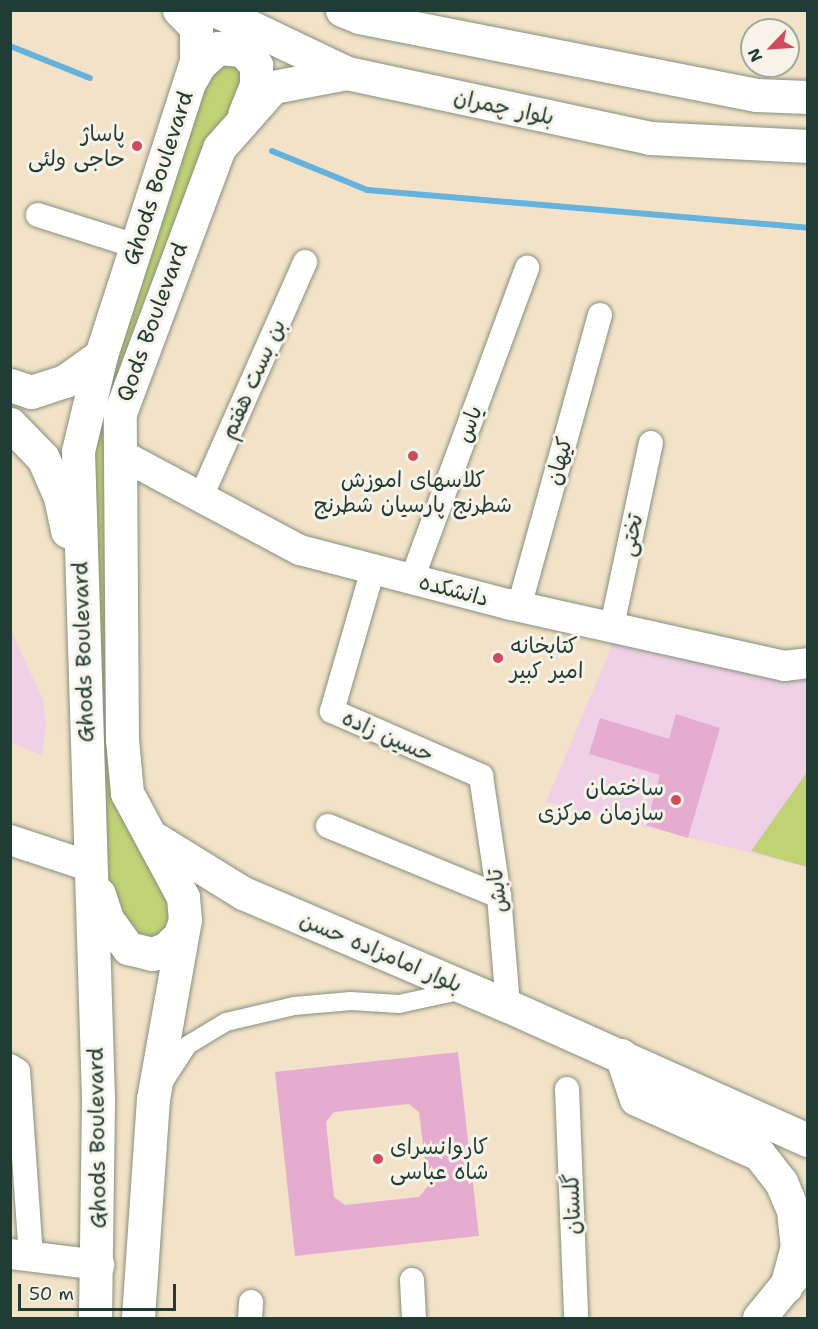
<!DOCTYPE html>
<meta charset="utf-8">
<style>
body{margin:0}
#map{position:relative;width:818px;height:1329px;overflow:hidden;background:#f2e3c8;font-family:"Shantell Sans","Playpen Sans Arabic",sans-serif}
div>[style]{position:absolute}
[style*='--x']{left:calc(var(--x)*1px);top:calc(var(--y)*1px);width:calc(var(--w)*1px);rotate:calc(var(--a)*1deg)}
.built>*{inset:0;background:#efd0e6}
.green>*{inset:0;background:#c1d274}
.stream>*{height:6px;margin:-3px;padding:0 3px;transform-origin:3px;border-radius:3px;background:#63b3de}
.building>*{inset:0;background:#e5acd0}
.roads{filter:drop-shadow(0 0 2px #88907e) drop-shadow(0 0 2px #88907e)}
.pedestrian>*{height:18px;margin:-9px;padding:0 9px;transform-origin:9px;border-radius:9px;background:#fff}
.minor>*{height:24px;margin:-12px;padding:0 12px;transform-origin:12px;border-radius:12px;background:#fff}
.tertiary>*{height:30px;margin:-15px;padding:0 15px;transform-origin:15px;border-radius:15px;background:#fff}
.secondary>*{height:33px;margin:-16.5px;padding:0 16.5px;transform-origin:16.5px;border-radius:16.5px;background:#fff}
.primary>*{height:33px;margin:-16.5px;padding:0 16.5px;transform-origin:16.5px;border-radius:16.5px;background:#fff}
.dots>*{width:16px;height:16px;translate:-50% -50%;box-sizing:border-box;border:3px solid #f7f3e8;border-radius:50%}
span{translate:-50% -50%;white-space:nowrap;text-align:center;line-height:1.15;-webkit-text-stroke:6px #f7f3e8;paint-order:stroke}
.street-label{font-size:22px;color:#1f3d34}
.poi-label{font-size:22px;color:#1f3d34}
.right{translate:-100% -50%;text-align:right}
.left{translate:0 -50%;text-align:left}
.frame{position:absolute;inset:0;border:12px solid #1f3d34;pointer-events:none}
.north{position:absolute;left:740px;top:18px;width:60px;height:60px;box-sizing:border-box;background:#f7f3e8;border:2px solid #a1aaa0;border-radius:50%;rotate:245deg;font-size:16px;font-weight:700;line-height:24px;text-align:center;color:#1f3d34}
.north::after{content:'';display:block;margin:auto;width:21px;height:27px;background:#d1495b;clip-path:polygon(50% 0,100% 100%,50% 72%,0 100%)}
.scale{position:absolute;left:18px;top:1284px;width:158px;height:27px;box-sizing:border-box;border:3px solid #1f3d34;border-top:0;padding-left:8px;font-size:18px;line-height:21px;white-space:nowrap;color:#1f3d34;-webkit-text-stroke:4px #f7f3e8;paint-order:stroke}
</style>
<div id="map">
<div class="built">
<div style="clip-path:polygon(624px 616px,807px 654px,807px 867px,546px 802px)"></div>
<div style="clip-path:polygon(10px 628px,43px 700px,46px 726px,42px 755px,11px 743px)"></div>
</div>
<div class="green">
<div style="clip-path:polygon(219px 64px,239px 66px,244px 77px,111px 411px,117px 765px,172px 908px,167px 930px,152px 940px,134px 936px,102px 879px,88px 446px,200px 88px)"></div>
<div style="clip-path:polygon(807px 772px,807px 867px,751px 851px)"></div>
</div>
<div class="stream">
<div style="--x:10;--y:46;--w:86;--a:21.8"></div>
<div style="--x:272;--y:151;--w:103;--a:22.3"></div>
<div style="--x:367;--y:190;--w:443;--a:4.9"></div>
</div>
<div class="building">
<div style="clip-path:polygon(676px 714px,720px 728px,688px 838px,646px 825px,660px 775px,589px 754px,600px 718px,669px 739px)"></div>
<div style="clip-path:polygon(evenodd,458px 1052px,479px 1236px,295px 1256px,275px 1072px,458px 1052px,409px 1104px,419px 1112px,428px 1186px,419px 1197px,345px 1205px,334px 1197px,326px 1122px,334px 1112px,409px 1104px)"></div>
</div>
<div class="roads">
<div class="pedestrian">
<div style="--x:162;--y:1085;--w:48;--a:-57"></div>
<div style="--x:188;--y:1045;--w:44;--a:-31.2"></div>
<div style="--x:226;--y:1022;--w:70;--a:-13.2"></div>
<div style="--x:294;--y:1006;--w:57;--a:-5"></div>
<div style="--x:351;--y:1001;--w:48;--a:3.6"></div>
<div style="--x:399;--y:1004;--w:66;--a:-12.3"></div>
</div>
<div class="minor">
<div style="--x:38;--y:215;--w:103;--a:17.6"></div>
<div style="--x:201;--y:497;--w:257;--a:-66.1"></div>
<div style="--x:373;--y:569;--w:148;--a:106.1"></div>
<div style="--x:332;--y:711;--w:163;--a:23.6"></div>
<div style="--x:481;--y:776;--w:121;--a:81.5"></div>
<div style="--x:499;--y:896;--w:110;--a:85.3"></div>
<div style="--x:412;--y:579;--w:332;--a:-69.7"></div>
<div style="--x:519;--y:607;--w:303;--a:-74.5"></div>
<div style="--x:612;--y:626;--w:187;--a:-78"></div>
<div style="--x:328;--y:826;--w:185;--a:22.3"></div>
<div style="--x:10;--y:1066;--w:9;--a:32"></div>
<div style="--x:18;--y:1071;--w:186;--a:86"></div>
<div style="--x:567;--y:1089;--w:229;--a:87.7"></div>
<div style="--x:412;--y:1280;--w:38;--a:87"></div>
<div style="--x:250;--y:1318;--w:16;--a:-86"></div>
</div>
<div class="tertiary">
<div style="--x:120;--y:454;--w:204;--a:28.1"></div>
<div style="--x:300;--y:550;--w:214;--a:14.6"></div>
<div style="--x:507;--y:604;--w:284;--a:12.6"></div>
<div style="--x:784;--y:666;--w:24;--a:-7"></div>
<div style="--x:10;--y:840;--w:85;--a:18.4"></div>
<div style="--x:10;--y:1254;--w:90;--a:7"></div>
</div>
<div class="secondary">
<div style="--x:190;--y:81;--w:20;--a:-60"></div>
<div style="--x:200;--y:64;--w:24;--a:-42"></div>
<div style="--x:218;--y:48;--w:24;--a:5"></div>
<div style="--x:242;--y:50;--w:21;--a:47"></div>
<div style="--x:256;--y:65;--w:20;--a:90"></div>
<div style="--x:256;--y:85;--w:31;--a:112"></div>
<div style="--x:10;--y:385;--w:22;--a:18"></div>
<div style="--x:31;--y:392;--w:36;--a:-18"></div>
<div style="--x:65;--y:381;--w:44;--a:-35.8"></div>
<div style="--x:10;--y:424;--w:47;--a:45.9"></div>
<div style="--x:43;--y:458;--w:43;--a:66.4"></div>
<div style="--x:60;--y:497;--w:35;--a:78"></div>
<div style="--x:154;--y:838;--w:105;--a:31.7"></div>
<div style="--x:243;--y:893;--w:288;--a:23.1"></div>
<div style="--x:508;--y:1006;--w:329;--a:24.1"></div>
<div style="--x:99;--y:894;--w:26;--a:72"></div>
<div style="--x:107;--y:919;--w:36;--a:54"></div>
<div style="--x:128;--y:948;--w:25;--a:14"></div>
<div style="--x:152;--y:954;--w:15;--a:-20"></div>
<div style="--x:166;--y:949;--w:20;--a:-45"></div>
<div style="--x:180;--y:935;--w:16;--a:-72"></div>
<div style="--x:185;--y:920;--w:23;--a:-95"></div>
<div style="--x:183;--y:897;--w:118;--a:-118.3"></div>
<div style="--x:127;--y:793;--w:54;--a:-95.3"></div>
<div style="--x:122;--y:739;--w:326;--a:-90.4"></div>
<div style="--x:120;--y:413;--w:283;--a:-69.5"></div>
<div style="--x:219;--y:148;--w:81;--a:-48.5"></div>
<div style="--x:273;--y:87;--w:75;--a:-10.7"></div>
<div style="--x:621;--y:1055;--w:46;--a:71.2"></div>
<div style="--x:636;--y:1099;--w:135;--a:24.1"></div>
<div style="--x:759;--y:1154;--w:36;--a:52"></div>
<div style="--x:781;--y:1182;--w:30;--a:67"></div>
<div style="--x:793;--y:1210;--w:36;--a:84"></div>
<div style="--x:797;--y:1246;--w:42;--a:105"></div>
<div style="--x:95;--y:1318;--w:220;--a:-89.2"></div>
<div style="--x:98;--y:1098;--w:647;--a:-91.77"></div>
<div style="--x:78;--y:451;--w:99;--a:-76.5"></div>
<div style="--x:101;--y:355;--w:310;--a:-72.1"></div>
<div style="--x:196;--y:60;--w:33;--a:-90"></div>
<div style="--x:196;--y:27;--w:24;--a:-135"></div>
<div style="--x:138;--y:1318;--w:220;--a:-86.1"></div>
<div style="--x:153;--y:1099;--w:177;--a:-79.9"></div>
<div style="--x:759;--y:1318;--w:63;--a:-50.8"></div>
</div>
<div class="primary">
<div style="--x:215;--y:10;--w:146;--a:25.5"></div>
<div style="--x:347;--y:73;--w:310;--a:12.1"></div>
<div style="--x:650;--y:138;--w:158;--a:2.9"></div>
<div style="--x:342;--y:10;--w:18;--a:22"></div>
<div style="--x:359;--y:17;--w:405;--a:11.1"></div>
<div style="--x:756;--y:95;--w:52;--a:2.2"></div>
</div>
</div>
<div class="dots">
<div style="left:137px;top:146px;background:#d1495b"></div>
<div style="left:413px;top:456px;background:#d1495b"></div>
<div style="left:498px;top:658px;background:#d1495b"></div>
<div style="left:676px;top:800px;background:#d1495b"></div>
<div style="left:378px;top:1159px;background:#d1495b"></div>
</div>
<div class="street-label">
<span style="left:504px;top:107px;rotate:12deg">بلوار چمران</span>
<span style="left:158px;top:178px;rotate:-72deg">Ghods Boulevard</span>
<span style="left:152px;top:322px;rotate:-70deg">Qods Boulevard</span>
<span style="left:253px;top:379px;rotate:-66deg">بن بست هفتم</span>
<span style="left:469px;top:424px;rotate:-70deg">یاس</span>
<span style="left:559px;top:461px;rotate:-75deg">کیهان</span>
<span style="left:631px;top:535px;rotate:-78deg">تختی</span>
<span style="left:454px;top:590px;rotate:15deg">دانشکده</span>
<span style="left:83px;top:652px;rotate:-92deg">Ghods Boulevard</span>
<span style="left:388px;top:736px;rotate:24deg">حسین زاده</span>
<span style="left:497px;top:891px;rotate:-97deg">تابش</span>
<span style="left:381px;top:952px;rotate:23deg">بلوار امامزاده حسن</span>
<span style="left:97px;top:1138px;rotate:-91deg">Ghods Boulevard</span>
<span style="left:572px;top:1204px;rotate:-92deg">گلستان</span>
</div>
<div class="poi-label">
<span class="right" style="left:125px;top:146px">پاساژ<br>حاجی ولئی</span>
<span style="left:413px;top:492px">کلاسهای اموزش<br>شطرنج پارسیان شطرنج</span>
<span class="left" style="left:510px;top:658px">کتابخانه<br>امیر کبیر</span>
<span class="right" style="left:664px;top:800px">ساختمان<br>سازمان مرکزی</span>
<span class="left" style="left:390px;top:1159px">کاروانسرای<br>شاه عباسی</span>
</div>
<div class="frame"></div>
<div class="north">N</div>
<div class="scale">50 m</div>
</div>
